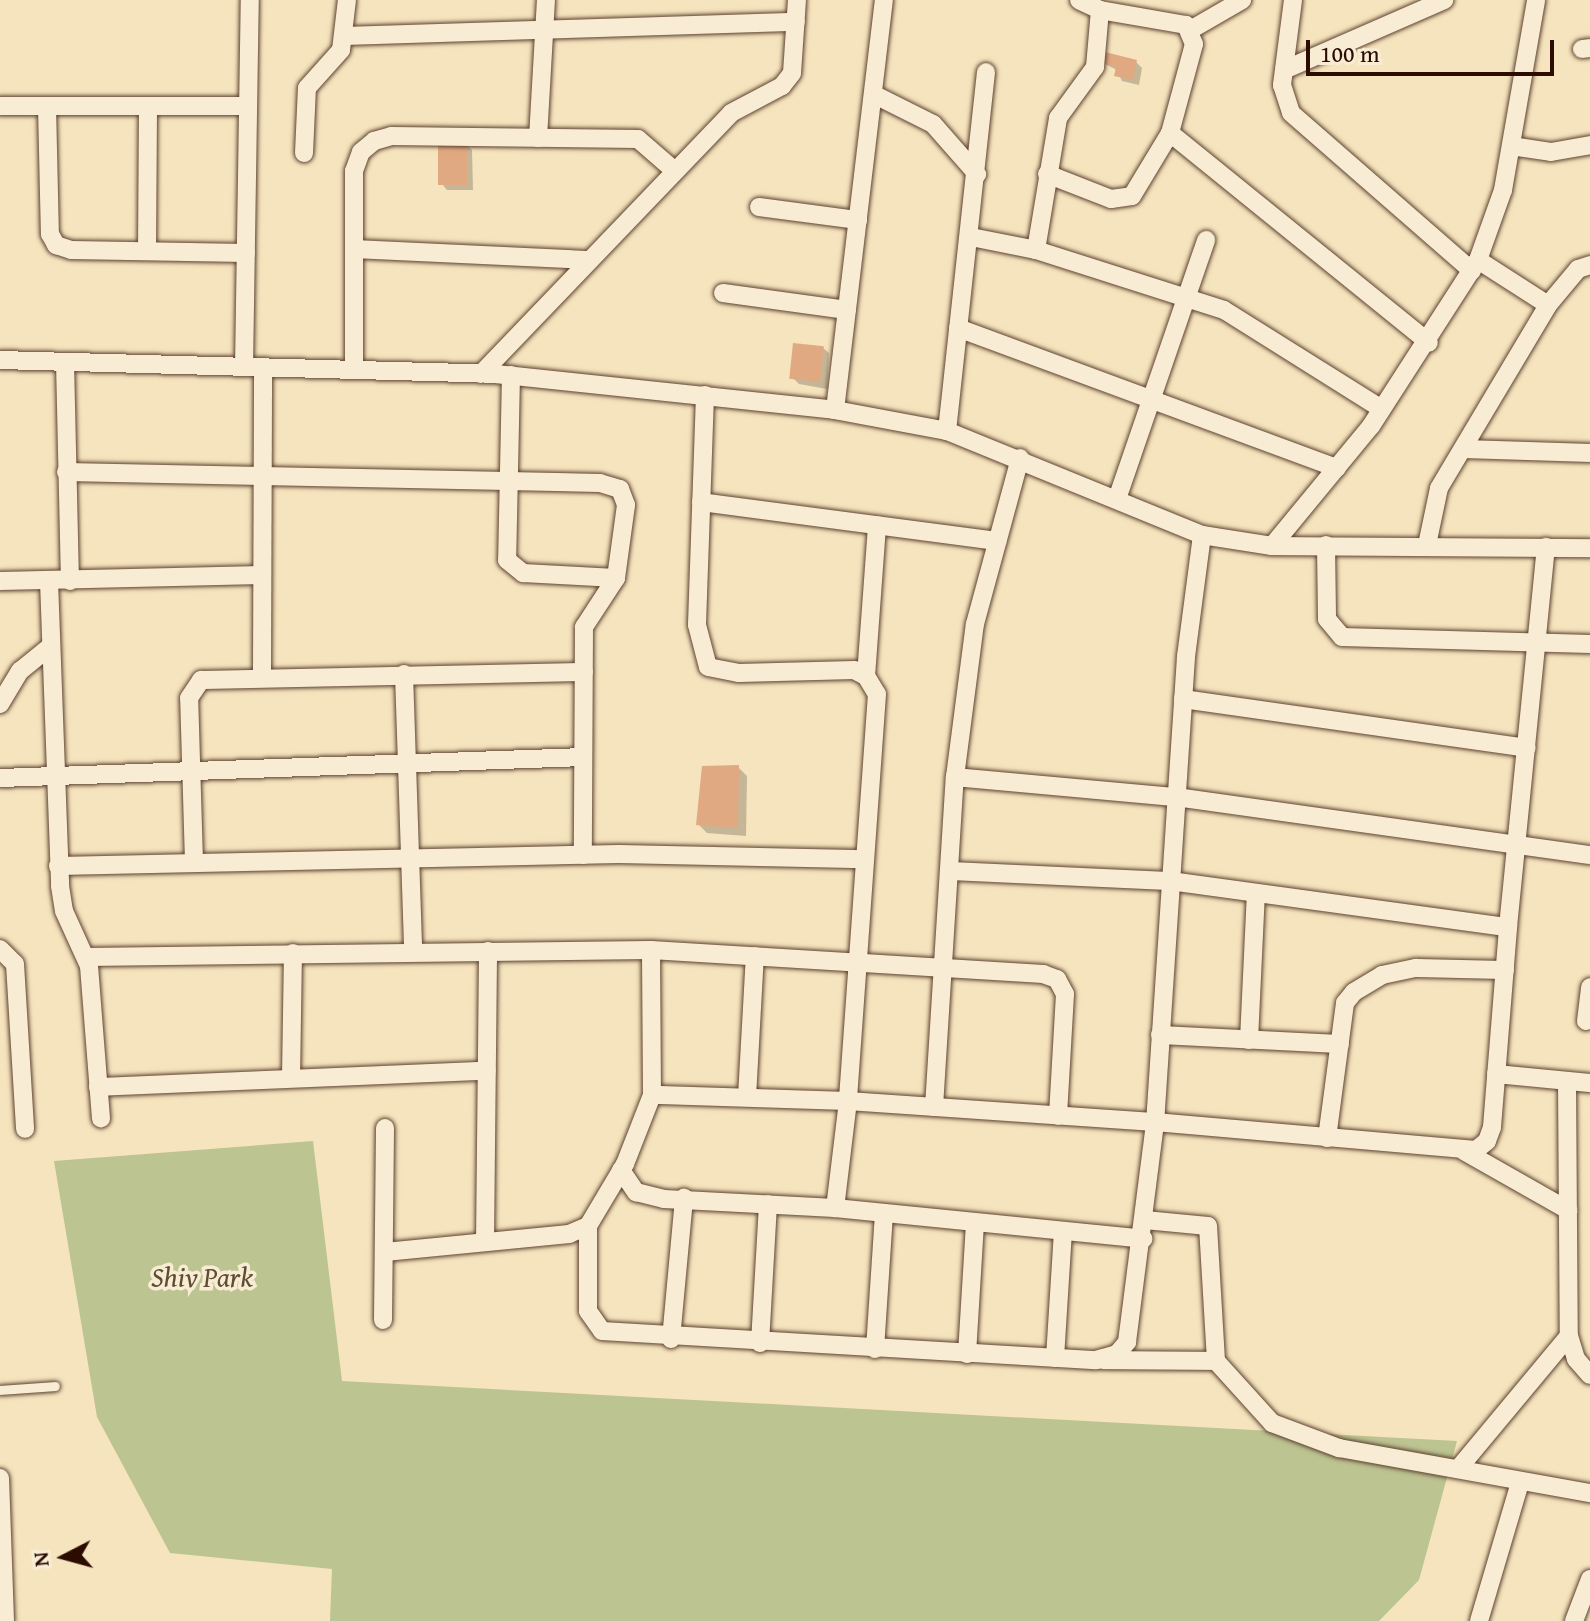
<!DOCTYPE html>
<style>
body{margin:0}
#map{position:relative;width:1590px;height:1621px;overflow:hidden;background:#f5e4bd;font-family:"Gentium Book Plus",serif}
div>[style]{position:absolute}
[style*='--x']{left:calc(var(--x)*1px);top:calc(var(--y)*1px);width:calc(var(--w)*1px);rotate:calc(var(--a)*1deg)}
.green>*{inset:0;background:#bcc491}
.shadow>*{inset:0;background:#0003}
.building>*{inset:0;background:#e1a981;transform-origin:0 0}
.roads{filter:drop-shadow(0 0 2px #5e4130) drop-shadow(0 0 2px #5e4130)}
.service>*{height:9px;margin:-4.5px;padding:0 4.5px;transform-origin:4.5px;border-radius:4.5px;background:#f8edd4}
.minor>*{height:18px;margin:-9px;padding:0 9px;transform-origin:9px;border-radius:9px;background:#f8edd4}
span{translate:-50% -50%;white-space:nowrap;text-align:center;line-height:1.15;-webkit-text-stroke:7px #f8edd4;paint-order:stroke}
.park-label{font-size:28px;color:#5e4c33;font-style:italic}
.north{position:absolute;left:24px;top:1517px;width:80px;height:80px;-webkit-text-stroke:6px #f8edd4;paint-order:stroke;rotate:264deg;font-size:22px;font-weight:700;line-height:32px;text-align:center;color:#2c0b01}
.north::after{content:'';display:block;margin:auto;width:28px;height:36px;background:#2c0b01;clip-path:polygon(50% 0,100% 100%,50% 72%,0 100%)}
.scale{position:absolute;left:1306px;top:40px;width:248px;height:36px;box-sizing:border-box;border:4px solid #2c0b01;border-top:0;padding-left:10px;font-size:24px;line-height:28px;white-space:nowrap;color:#2c0b01;-webkit-text-stroke:6px #f8edd4;paint-order:stroke}
</style>
<div id="map">
<div class="green">
<div style="clip-path:polygon(313px 1141px,342px 1381px,1457px 1441px,1419px 1580px,1379px 1621px,330px 1621px,332px 1569px,170px 1553px,97px 1417px,54px 1161px)"></div>
</div>
<div class="shadow">
<div style="clip-path:polygon(1136px 62px,1142px 68px,1139px 85px,1122px 81px,1117px 70px,1103px 63px)"></div>
<div style="clip-path:polygon(466px 144px,472px 150px,473px 190px,447px 190px,442px 184px)"></div>
<div style="clip-path:polygon(823px 348px,829px 353px,827px 389px,799px 384px,793px 378px)"></div>
<div style="clip-path:polygon(738px 767px,747px 776px,746px 836px,707px 833px,698px 824px)"></div>
</div>
<div class="building">
<div style="clip-path:polygon(1105px 52px,1137px 60px,1133px 80px,1114px 76px,1116px 67px,1101px 63px)"></div>
<div style="left:438px;top:142px;width:29px;height:43px"></div>
<div style="left:793px;top:343px;width:31px;height:36px;rotate:6deg"></div>
<div style="clip-path:polygon(739px 765px,738px 828px,696px 825px,702px 766px)"></div>
</div>
<div class="roads">
<div class="service">
<div style="--x:0;--y:1390;--w:55;--a:-4.2"></div>
</div>
<div class="minor">
<div style="--x:1293;--y:0;--w:86;--a:97.4"></div>
<div style="--x:1282;--y:85;--w:29;--a:72"></div>
<div style="--x:1291;--y:113;--w:240;--a:41.1"></div>
<div style="--x:1192;--y:29;--w:58;--a:-30.1"></div>
<div style="--x:345;--y:36;--w:451;--a:-1.8"></div>
<div style="--x:1582;--y:49;--w:8;--a:-7"></div>
<div style="--x:1284;--y:70;--w:175;--a:-23.6"></div>
<div style="--x:873;--y:94;--w:67;--a:26.6"></div>
<div style="--x:933;--y:124;--w:67;--a:48.7"></div>
<div style="--x:0;--y:106;--w:248;--a:0"></div>
<div style="--x:47;--y:106;--w:128;--a:88.7"></div>
<div style="--x:50;--y:234;--w:13;--a:61"></div>
<div style="--x:56;--y:245;--w:16;--a:18"></div>
<div style="--x:71;--y:250;--w:175;--a:1"></div>
<div style="--x:1170;--y:133;--w:333;--a:39"></div>
<div style="--x:538;--y:138;--w:138;--a:-86.7"></div>
<div style="--x:1511;--y:146;--w:40;--a:8.5"></div>
<div style="--x:1551;--y:152;--w:40;--a:-10"></div>
<div style="--x:304;--y:153;--w:65;--a:-87.4"></div>
<div style="--x:307;--y:88;--w:51;--a:-48.2"></div>
<div style="--x:341;--y:50;--w:50;--a:-83.2"></div>
<div style="--x:1047;--y:174;--w:69;--a:21.3"></div>
<div style="--x:1111;--y:199;--w:21;--a:-8"></div>
<div style="--x:1132;--y:196;--w:74;--a:-58.9"></div>
<div style="--x:1170;--y:133;--w:92;--a:-74.9"></div>
<div style="--x:1194;--y:44;--w:21;--a:-113"></div>
<div style="--x:1186;--y:25;--w:87;--a:-170.1"></div>
<div style="--x:1100;--y:10;--w:23;--a:-155"></div>
<div style="--x:759;--y:207;--w:100;--a:7.5"></div>
<div style="--x:971;--y:237;--w:66;--a:11.3"></div>
<div style="--x:1036;--y:250;--w:197;--a:17.7"></div>
<div style="--x:1224;--y:310;--w:186;--a:32.1"></div>
<div style="--x:354;--y:249;--w:236;--a:2.7"></div>
<div style="--x:1036;--y:250;--w:134;--a:-80.5"></div>
<div style="--x:1058;--y:118;--w:63;--a:-54"></div>
<div style="--x:1095;--y:67;--w:57;--a:-85"></div>
<div style="--x:147;--y:251;--w:145;--a:-89.6"></div>
<div style="--x:1478;--y:260;--w:83;--a:32.7"></div>
<div style="--x:723;--y:293;--w:125;--a:7.8"></div>
<div style="--x:958;--y:328;--w:404;--a:20.3"></div>
<div style="--x:0;--y:360;--w:495;--a:1.6"></div>
<div style="--x:495;--y:374;--w:342;--a:6"></div>
<div style="--x:835;--y:410;--w:114;--a:10.6"></div>
<div style="--x:947;--y:431;--w:275;--a:22.2"></div>
<div style="--x:1202;--y:535;--w:71;--a:8.9"></div>
<div style="--x:1272;--y:546;--w:318;--a:0.4"></div>
<div style="--x:65;--y:362;--w:219;--a:88.7"></div>
<div style="--x:244;--y:367;--w:367;--a:-89.1"></div>
<div style="--x:354;--y:370;--w:199;--a:-90"></div>
<div style="--x:354;--y:171;--w:20;--a:-70"></div>
<div style="--x:361;--y:152;--w:17;--a:-40"></div>
<div style="--x:374;--y:141;--w:18;--a:-16"></div>
<div style="--x:391;--y:136;--w:247;--a:0.7"></div>
<div style="--x:638;--y:139;--w:49;--a:40.9"></div>
<div style="--x:481;--y:374;--w:361;--a:-46.2"></div>
<div style="--x:731;--y:113;--w:58;--a:-27.9"></div>
<div style="--x:782;--y:86;--w:16;--a:-52"></div>
<div style="--x:792;--y:73;--w:73;--a:-86.1"></div>
<div style="--x:511;--y:375;--w:185;--a:91.2"></div>
<div style="--x:507;--y:560;--w:21;--a:39"></div>
<div style="--x:523;--y:573;--w:93;--a:3.1"></div>
<div style="--x:705;--y:395;--w:230;--a:92"></div>
<div style="--x:697;--y:625;--w:43;--a:75.3"></div>
<div style="--x:708;--y:667;--w:32;--a:11"></div>
<div style="--x:739;--y:673;--w:115;--a:-1.5"></div>
<div style="--x:854;--y:670;--w:13;--a:27"></div>
<div style="--x:866;--y:676;--w:21;--a:59"></div>
<div style="--x:877;--y:694;--w:408;--a:94.1"></div>
<div style="--x:848;--y:1101;--w:108;--a:96.9"></div>
<div style="--x:835;--y:410;--w:413;--a:-83.2"></div>
<div style="--x:947;--y:431;--w:361;--a:-83.8"></div>
<div style="--x:1465;--y:449;--w:125;--a:1.8"></div>
<div style="--x:66;--y:472;--w:534;--a:1.18"></div>
<div style="--x:600;--y:483;--w:21;--a:17"></div>
<div style="--x:620;--y:489;--w:17;--a:69"></div>
<div style="--x:626;--y:505;--w:74;--a:97.8"></div>
<div style="--x:616;--y:578;--w:59;--a:123.1"></div>
<div style="--x:584;--y:627;--w:228;--a:90.3"></div>
<div style="--x:1117;--y:499;--w:274;--a:-71"></div>
<div style="--x:701;--y:502;--w:299;--a:7.5"></div>
<div style="--x:1202;--y:535;--w:123;--a:97.5"></div>
<div style="--x:1186;--y:657;--w:466;--a:93.8"></div>
<div style="--x:1155;--y:1122;--w:322;--a:5"></div>
<div style="--x:1476;--y:1150;--w:14;--a:-39"></div>
<div style="--x:1487;--y:1141;--w:15;--a:-70"></div>
<div style="--x:1492;--y:1127;--w:201;--a:-85.4"></div>
<div style="--x:1326;--y:545;--w:74;--a:89.2"></div>
<div style="--x:1327;--y:619;--w:23;--a:50"></div>
<div style="--x:1342;--y:637;--w:248;--a:1.6"></div>
<div style="--x:1427;--y:545;--w:58;--a:-78.1"></div>
<div style="--x:1439;--y:488;--w:213;--a:-59.2"></div>
<div style="--x:1548;--y:305;--w:47;--a:-50.2"></div>
<div style="--x:1578;--y:269;--w:13;--a:-18"></div>
<div style="--x:1272;--y:546;--w:156;--a:-50.5"></div>
<div style="--x:1371;--y:426;--w:197;--a:-57.2"></div>
<div style="--x:1478;--y:260;--w:74;--a:-70.3"></div>
<div style="--x:1503;--y:190;--w:193;--a:-80.1"></div>
<div style="--x:0;--y:581;--w:262;--a:-1.3"></div>
<div style="--x:49;--y:581;--w:305;--a:87.9"></div>
<div style="--x:60;--y:886;--w:25;--a:81"></div>
<div style="--x:64;--y:911;--w:60;--a:65.6"></div>
<div style="--x:89;--y:966;--w:153;--a:85.5"></div>
<div style="--x:404;--y:674;--w:277;--a:88.1"></div>
<div style="--x:262;--y:676;--w:309;--a:-89.8"></div>
<div style="--x:866;--y:676;--w:151;--a:-85.8"></div>
<div style="--x:1183;--y:699;--w:347;--a:8.1"></div>
<div style="--x:0;--y:704;--w:39;--a:-59"></div>
<div style="--x:20;--y:671;--w:40;--a:-39"></div>
<div style="--x:955;--y:777;--w:222;--a:5.2"></div>
<div style="--x:1176;--y:797;--w:418;--a:8"></div>
<div style="--x:0;--y:778;--w:583;--a:-2.06"></div>
<div style="--x:194;--y:862;--w:164;--a:-91.7"></div>
<div style="--x:189;--y:698;--w:22;--a:-56"></div>
<div style="--x:201;--y:680;--w:383;--a:-1.2"></div>
<div style="--x:58;--y:866;--w:561;--a:-1.23"></div>
<div style="--x:619;--y:854;--w:246;--a:1.2"></div>
<div style="--x:949;--y:871;--w:221;--a:2.6"></div>
<div style="--x:1170;--y:881;--w:341;--a:7.8"></div>
<div style="--x:1508;--y:927;--w:382;--a:-84.3"></div>
<div style="--x:0;--y:949;--w:21;--a:45"></div>
<div style="--x:15;--y:964;--w:165;--a:86.5"></div>
<div style="--x:86;--y:957;--w:565;--a:-0.71"></div>
<div style="--x:651;--y:950;--w:393;--a:3.5"></div>
<div style="--x:1043;--y:974;--w:15;--a:20"></div>
<div style="--x:1057;--y:979;--w:17;--a:62"></div>
<div style="--x:1065;--y:994;--w:122;--a:93.3"></div>
<div style="--x:1586;--y:1021;--w:34;--a:-83"></div>
<div style="--x:1160;--y:1035;--w:180;--a:2.9"></div>
<div style="--x:1249;--y:1040;--w:147;--a:-87.3"></div>
<div style="--x:1496;--y:1074;--w:94;--a:5.5"></div>
<div style="--x:291;--y:1078;--w:125;--a:-89.1"></div>
<div style="--x:1567;--y:1081;--w:255;--a:89.6"></div>
<div style="--x:1569;--y:1336;--w:24;--a:73"></div>
<div style="--x:1576;--y:1359;--w:21;--a:49"></div>
<div style="--x:98;--y:1087;--w:389;--a:-2.4"></div>
<div style="--x:747;--y:1097;--w:141;--a:-86.8"></div>
<div style="--x:934;--y:1107;--w:331;--a:-86.4"></div>
<div style="--x:955;--y:777;--w:154;--a:-82.6"></div>
<div style="--x:975;--y:624;--w:172;--a:-74.8"></div>
<div style="--x:1327;--y:1138;--w:136;--a:-82.4"></div>
<div style="--x:1345;--y:1003;--w:14;--a:-51"></div>
<div style="--x:1354;--y:992;--w:33;--a:-31"></div>
<div style="--x:1382;--y:975;--w:35;--a:-12"></div>
<div style="--x:1416;--y:968;--w:89;--a:1.3"></div>
<div style="--x:1464;--y:1151;--w:120;--a:29.6"></div>
<div style="--x:621;--y:1170;--w:27;--a:56"></div>
<div style="--x:636;--y:1192;--w:29;--a:14"></div>
<div style="--x:664;--y:1199;--w:171;--a:3"></div>
<div style="--x:835;--y:1208;--w:310;--a:5.7"></div>
<div style="--x:1145;--y:1220;--w:63;--a:5.4"></div>
<div style="--x:1208;--y:1226;--w:135;--a:86.6"></div>
<div style="--x:1216;--y:1361;--w:84;--a:47.9"></div>
<div style="--x:1272;--y:1423;--w:72;--a:20.5"></div>
<div style="--x:1339;--y:1448;--w:255;--a:10.2"></div>
<div style="--x:588;--y:1226;--w:85;--a:90"></div>
<div style="--x:588;--y:1311;--w:24;--a:55"></div>
<div style="--x:602;--y:1331;--w:495;--a:3.4"></div>
<div style="--x:1096;--y:1360;--w:22;--a:-16"></div>
<div style="--x:1117;--y:1354;--w:16;--a:-50"></div>
<div style="--x:1127;--y:1342;--w:222;--a:-82.7"></div>
<div style="--x:1155;--y:1122;--w:308;--a:-176.1"></div>
<div style="--x:848;--y:1101;--w:196;--a:-178.2"></div>
<div style="--x:485;--y:1242;--w:291;--a:-89.4"></div>
<div style="--x:385;--y:1252;--w:185;--a:-5.6"></div>
<div style="--x:569;--y:1234;--w:21;--a:-23"></div>
<div style="--x:588;--y:1226;--w:72;--a:-59.2"></div>
<div style="--x:625;--y:1164;--w:74;--a:-68.6"></div>
<div style="--x:652;--y:1095;--w:145;--a:-90.4"></div>
<div style="--x:383;--y:1320;--w:192;--a:-89.4"></div>
<div style="--x:671;--y:1339;--w:142;--a:-84.7"></div>
<div style="--x:760;--y:1343;--w:139;--a:-86.7"></div>
<div style="--x:875;--y:1349;--w:136;--a:-86.2"></div>
<div style="--x:967;--y:1354;--w:132;--a:-86.5"></div>
<div style="--x:1055;--y:1358;--w:127;--a:-86.4"></div>
<div style="--x:1103;--y:1360;--w:113;--a:0.5"></div>
<div style="--x:1458;--y:1469;--w:173;--a:-50.2"></div>
<div style="--x:0;--y:1478;--w:143;--a:88"></div>
<div style="--x:1479;--y:1621;--w:144;--a:-73.5"></div>
<div style="--x:1574;--y:1621;--w:45;--a:-69.1"></div>
</div>
</div>
<div class="park-label">
<span style="left:202px;top:1277px">Shiv Park</span>
</div>
<div class="north">N</div>
<div class="scale">100 m</div>
</div>
